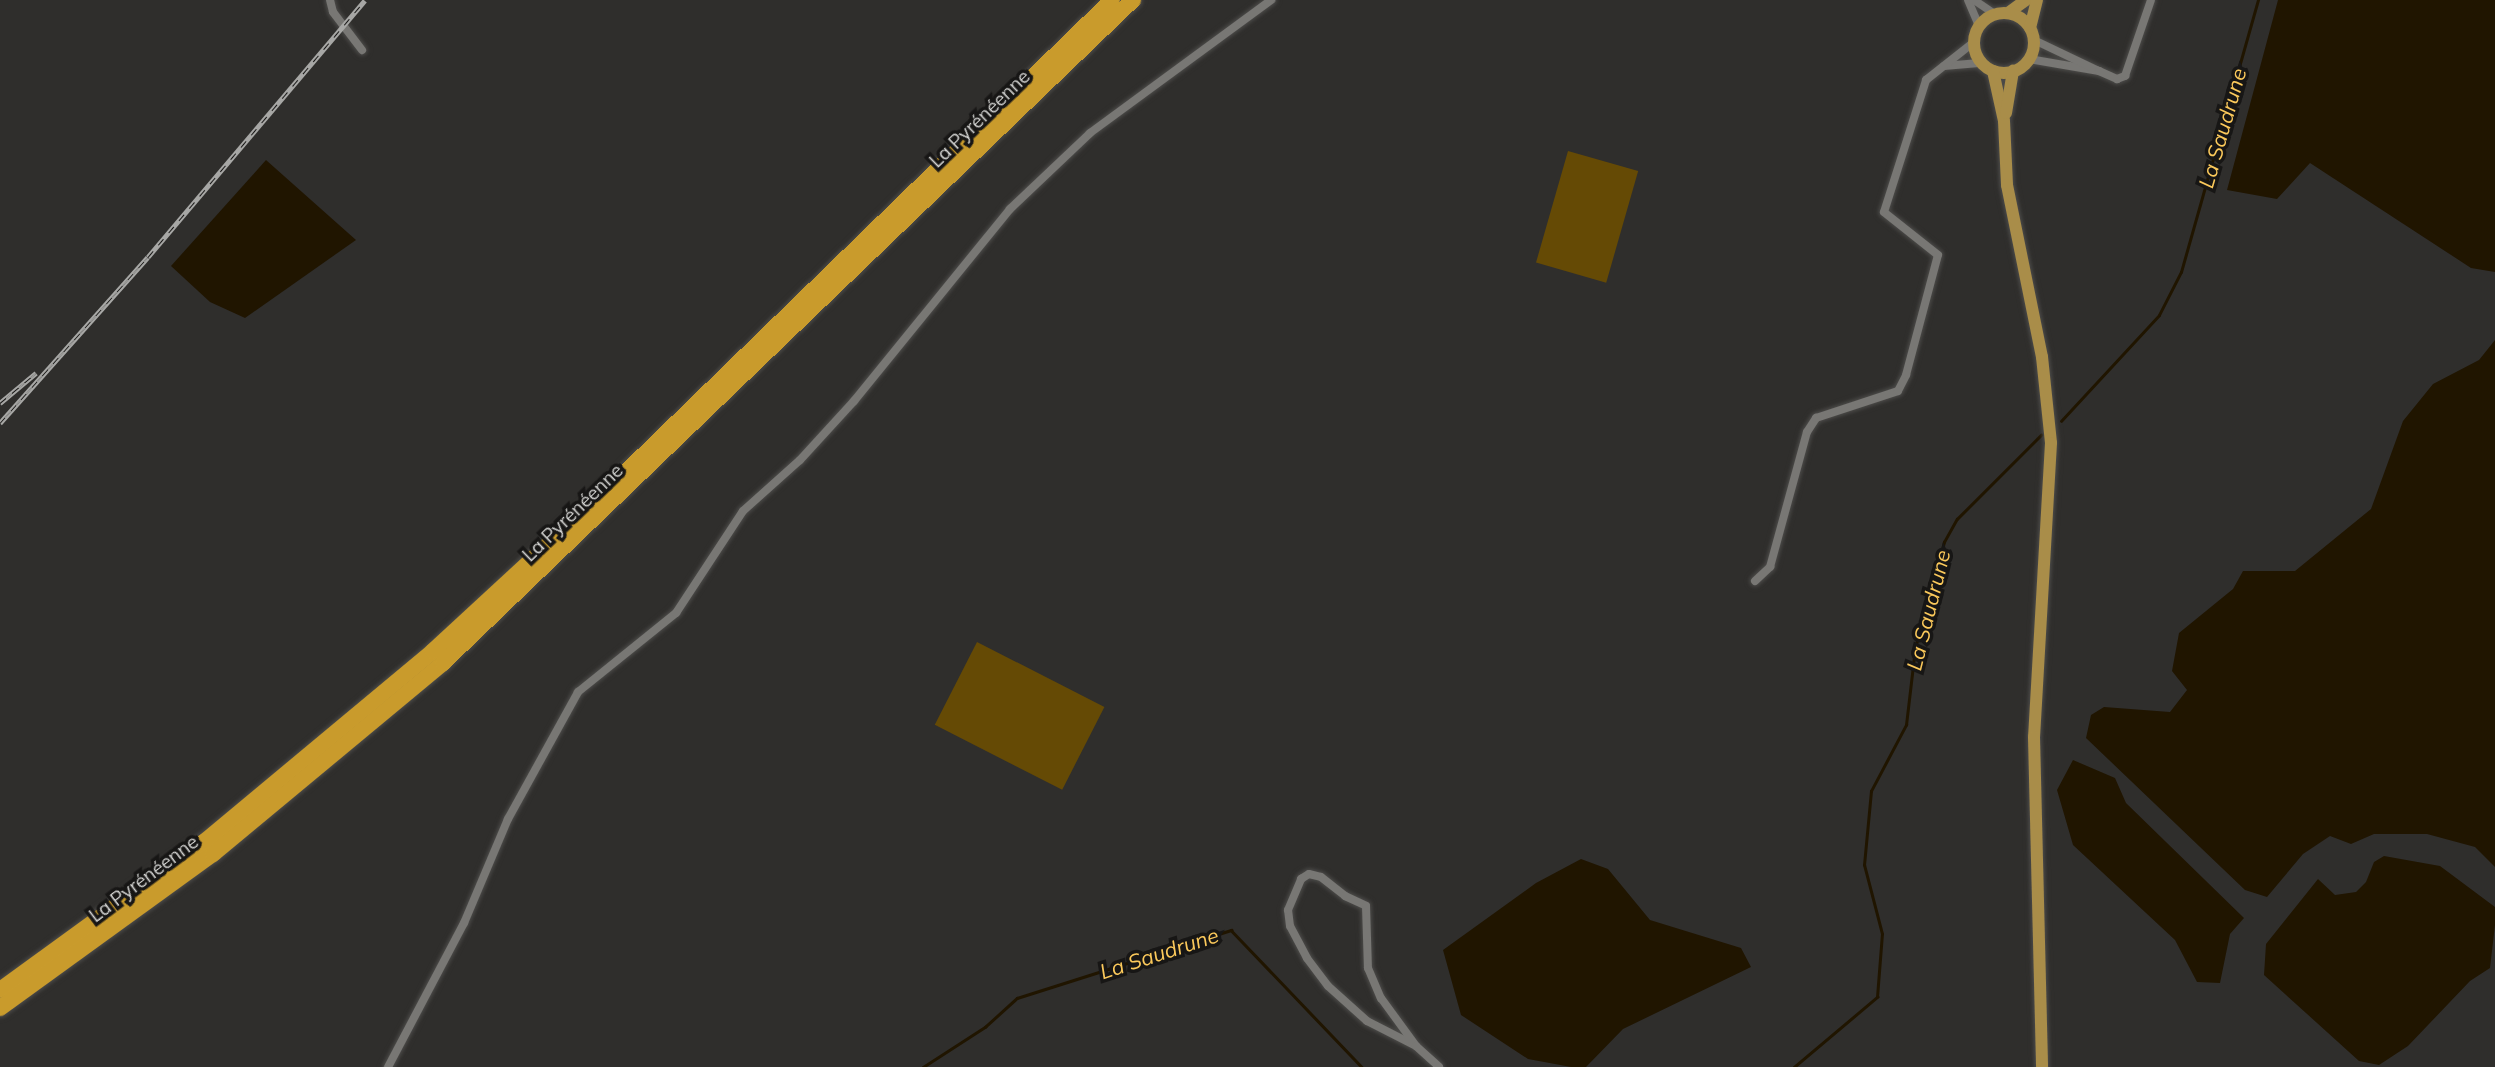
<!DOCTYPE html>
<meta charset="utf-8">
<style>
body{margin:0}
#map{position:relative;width:2495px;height:1067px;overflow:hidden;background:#2f2e2c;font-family:Mulish,sans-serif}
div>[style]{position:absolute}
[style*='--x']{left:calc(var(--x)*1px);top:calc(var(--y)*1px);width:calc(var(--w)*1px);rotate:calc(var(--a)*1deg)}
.green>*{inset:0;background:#654a05;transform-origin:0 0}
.water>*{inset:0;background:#201500}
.stream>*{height:2.5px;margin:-1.25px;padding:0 1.25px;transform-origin:1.25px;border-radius:1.25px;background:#201500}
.roads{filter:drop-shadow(0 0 2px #4d4c4a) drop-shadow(0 0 2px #4d4c4a)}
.street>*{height:8px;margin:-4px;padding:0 4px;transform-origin:4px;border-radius:4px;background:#787774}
.primary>*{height:12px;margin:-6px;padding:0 6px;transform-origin:6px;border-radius:6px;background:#a98d49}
.primary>.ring{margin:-6px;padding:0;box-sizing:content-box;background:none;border:12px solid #a98d49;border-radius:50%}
.highway>*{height:16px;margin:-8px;padding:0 8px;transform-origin:8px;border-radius:8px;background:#c99b2c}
.rail>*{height:5px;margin-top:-2.5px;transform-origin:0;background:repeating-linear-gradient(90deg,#171615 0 8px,#a7a7a5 0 16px);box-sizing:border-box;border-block:2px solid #a7a7a5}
span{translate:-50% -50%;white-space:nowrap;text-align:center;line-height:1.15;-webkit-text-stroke:7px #171615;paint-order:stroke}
.street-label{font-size:19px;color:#d8d8d6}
.water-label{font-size:21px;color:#fbc95b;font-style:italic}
</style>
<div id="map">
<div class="green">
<div style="left:1568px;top:151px;width:73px;height:116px;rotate:16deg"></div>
<div style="left:977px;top:642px;width:143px;height:93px;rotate:27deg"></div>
</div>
<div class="water">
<div style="clip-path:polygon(2278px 0,2495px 0,2495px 272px,2471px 268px,2310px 163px,2277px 199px,2227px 190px)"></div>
<div style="clip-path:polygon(266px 160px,356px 240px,245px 318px,210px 302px,171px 266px)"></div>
<div style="clip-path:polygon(2495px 340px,2495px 867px,2475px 847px,2427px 834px,2374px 834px,2351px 844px,2330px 836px,2303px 854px,2267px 897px,2245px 890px,2086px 738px,2091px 715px,2104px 707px,2170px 712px,2187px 690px,2172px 671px,2179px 633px,2233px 589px,2243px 571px,2295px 571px,2371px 509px,2403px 421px,2433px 384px,2479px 360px)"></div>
<div style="clip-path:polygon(2073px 760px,2115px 778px,2126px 803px,2244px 918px,2230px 934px,2220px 983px,2197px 982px,2175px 940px,2073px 845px,2057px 790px)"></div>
<div style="clip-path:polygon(2384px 856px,2440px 866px,2495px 907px,2495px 925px,2490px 968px,2470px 981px,2408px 1046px,2379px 1065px,2359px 1061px,2264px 975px,2266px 944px,2318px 879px,2335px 895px,2356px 892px,2366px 882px,2374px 862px)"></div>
<div style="clip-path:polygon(1581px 859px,1608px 869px,1650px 920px,1741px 948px,1751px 967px,1623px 1029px,1586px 1067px,1571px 1067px,1528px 1059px,1461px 1015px,1443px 950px,1536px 883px)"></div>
</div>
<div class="stream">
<div style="--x:2061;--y:421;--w:144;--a:-47.2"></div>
<div style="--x:2159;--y:315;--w:48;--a:-62.9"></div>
<div style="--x:2181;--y:272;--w:283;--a:-74.2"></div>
<div style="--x:923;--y:1067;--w:74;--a:-32.8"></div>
<div style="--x:985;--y:1027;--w:43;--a:-42.2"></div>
<div style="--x:1017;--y:998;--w:225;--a:-17.6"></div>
<div style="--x:1231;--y:930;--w:190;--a:46.3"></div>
<div style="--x:1794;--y:1067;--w:109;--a:-40.1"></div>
<div style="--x:1877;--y:997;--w:63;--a:-85.5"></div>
<div style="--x:1882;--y:934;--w:71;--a:-104.6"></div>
<div style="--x:1864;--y:865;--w:74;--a:-84.6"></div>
<div style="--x:1871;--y:791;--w:75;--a:-62.1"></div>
<div style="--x:1906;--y:725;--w:78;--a:-83.3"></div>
<div style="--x:1915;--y:648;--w:110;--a:-74.7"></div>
<div style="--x:1944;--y:542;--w:26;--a:-61"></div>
<div style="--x:1957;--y:519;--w:119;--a:-45"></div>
</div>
<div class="roads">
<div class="street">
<div style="--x:330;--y:0;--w:12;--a:76"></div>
<div style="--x:333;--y:12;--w:48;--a:52.7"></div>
<div style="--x:1968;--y:0;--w:28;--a:67"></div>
<div style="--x:1974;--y:0;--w:25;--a:34"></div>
<div style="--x:2029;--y:59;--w:71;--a:9.7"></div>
<div style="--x:2099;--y:71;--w:72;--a:-154.5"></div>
<div style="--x:1944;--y:66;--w:38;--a:-5"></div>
<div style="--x:2099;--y:71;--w:20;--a:24"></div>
<div style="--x:2117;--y:79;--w:9;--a:-21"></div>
<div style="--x:2125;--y:76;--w:80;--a:-71.1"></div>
<div style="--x:1755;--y:581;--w:21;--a:-43"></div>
<div style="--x:1770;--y:567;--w:140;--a:-74.7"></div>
<div style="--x:1807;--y:432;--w:17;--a:-57"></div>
<div style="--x:1816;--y:418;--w:86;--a:-18.2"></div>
<div style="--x:1898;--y:391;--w:18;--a:-63"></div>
<div style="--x:1906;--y:375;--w:124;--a:-75.1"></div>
<div style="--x:1938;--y:255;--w:69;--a:-141.5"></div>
<div style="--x:1884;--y:212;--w:139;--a:-72.3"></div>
<div style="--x:1926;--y:80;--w:61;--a:-38.4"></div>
<div style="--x:1416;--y:1046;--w:55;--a:-153"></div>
<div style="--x:1367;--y:1021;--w:52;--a:-138.1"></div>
<div style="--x:1328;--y:986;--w:35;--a:-127"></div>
<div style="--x:1307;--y:958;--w:36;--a:-118"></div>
<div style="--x:1290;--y:926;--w:16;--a:-97"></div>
<div style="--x:1288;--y:910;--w:34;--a:-67"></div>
<div style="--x:1301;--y:879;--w:9;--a:-32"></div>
<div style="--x:1309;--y:874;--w:12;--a:14"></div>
<div style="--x:1321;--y:877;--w:31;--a:38"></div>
<div style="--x:1345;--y:896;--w:23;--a:25"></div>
<div style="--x:1366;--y:906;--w:62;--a:88.2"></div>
<div style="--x:1368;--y:968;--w:33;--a:67"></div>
<div style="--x:1381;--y:998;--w:59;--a:53.9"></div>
<div style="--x:1416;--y:1046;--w:31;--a:42"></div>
<div style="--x:388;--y:1067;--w:163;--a:-62.2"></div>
<div style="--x:464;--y:923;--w:113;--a:-67.1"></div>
<div style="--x:508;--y:819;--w:145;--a:-61.1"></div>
<div style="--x:578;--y:692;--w:126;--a:-38.9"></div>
<div style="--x:676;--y:613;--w:122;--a:-56.7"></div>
<div style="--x:743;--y:511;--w:76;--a:-41.8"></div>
<div style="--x:800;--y:460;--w:80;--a:-47.5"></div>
<div style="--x:854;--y:401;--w:247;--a:-50.9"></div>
<div style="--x:1010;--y:209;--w:110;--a:-43.5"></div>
<div style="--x:1090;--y:133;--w:225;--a:-36.3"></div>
</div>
<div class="primary">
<div style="--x:2008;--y:13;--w:22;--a:-36"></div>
<div class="ring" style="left:1974px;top:13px;width:48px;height:48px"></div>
<div style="--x:2030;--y:28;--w:29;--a:-76"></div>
<div style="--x:1993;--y:71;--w:51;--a:77.6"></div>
<div style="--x:2004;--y:121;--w:64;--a:87.3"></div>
<div style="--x:2007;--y:185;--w:176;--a:78.5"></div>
<div style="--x:2042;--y:357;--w:86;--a:84"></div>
<div style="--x:2051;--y:443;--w:294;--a:93.3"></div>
<div style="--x:2034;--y:737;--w:330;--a:88.6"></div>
<div style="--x:2006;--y:113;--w:43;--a:-80.5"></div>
</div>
<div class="highway">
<div style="--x:0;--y:990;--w:252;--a:-36"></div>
<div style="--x:204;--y:842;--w:298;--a:-39.8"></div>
<div style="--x:433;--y:651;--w:224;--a:-42.7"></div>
<div style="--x:598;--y:499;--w:716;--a:-44.15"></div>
<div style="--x:0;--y:1008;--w:263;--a:-35.9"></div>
<div style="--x:213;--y:854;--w:299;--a:-39.7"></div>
<div style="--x:443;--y:663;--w:957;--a:-43.86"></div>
</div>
</div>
<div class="rail">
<div style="--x:0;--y:403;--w:47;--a:-39.8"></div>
<div style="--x:0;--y:423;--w:222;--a:-48.3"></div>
<div style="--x:148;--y:257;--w:336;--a:-49.8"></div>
</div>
<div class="street-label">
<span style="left:980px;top:119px;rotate:-44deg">La Pyrénéenne</span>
<span style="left:573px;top:513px;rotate:-44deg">La Pyrénéenne</span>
<span style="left:144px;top:879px;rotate:-37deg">La Pyrénéenne</span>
</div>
<div class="water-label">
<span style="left:2222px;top:128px;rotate:-74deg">La Saudrune</span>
<span style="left:1928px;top:610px;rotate:-76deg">La Saudrune</span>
<span style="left:1159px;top:953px;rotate:-18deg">La Saudrune</span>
</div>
</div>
